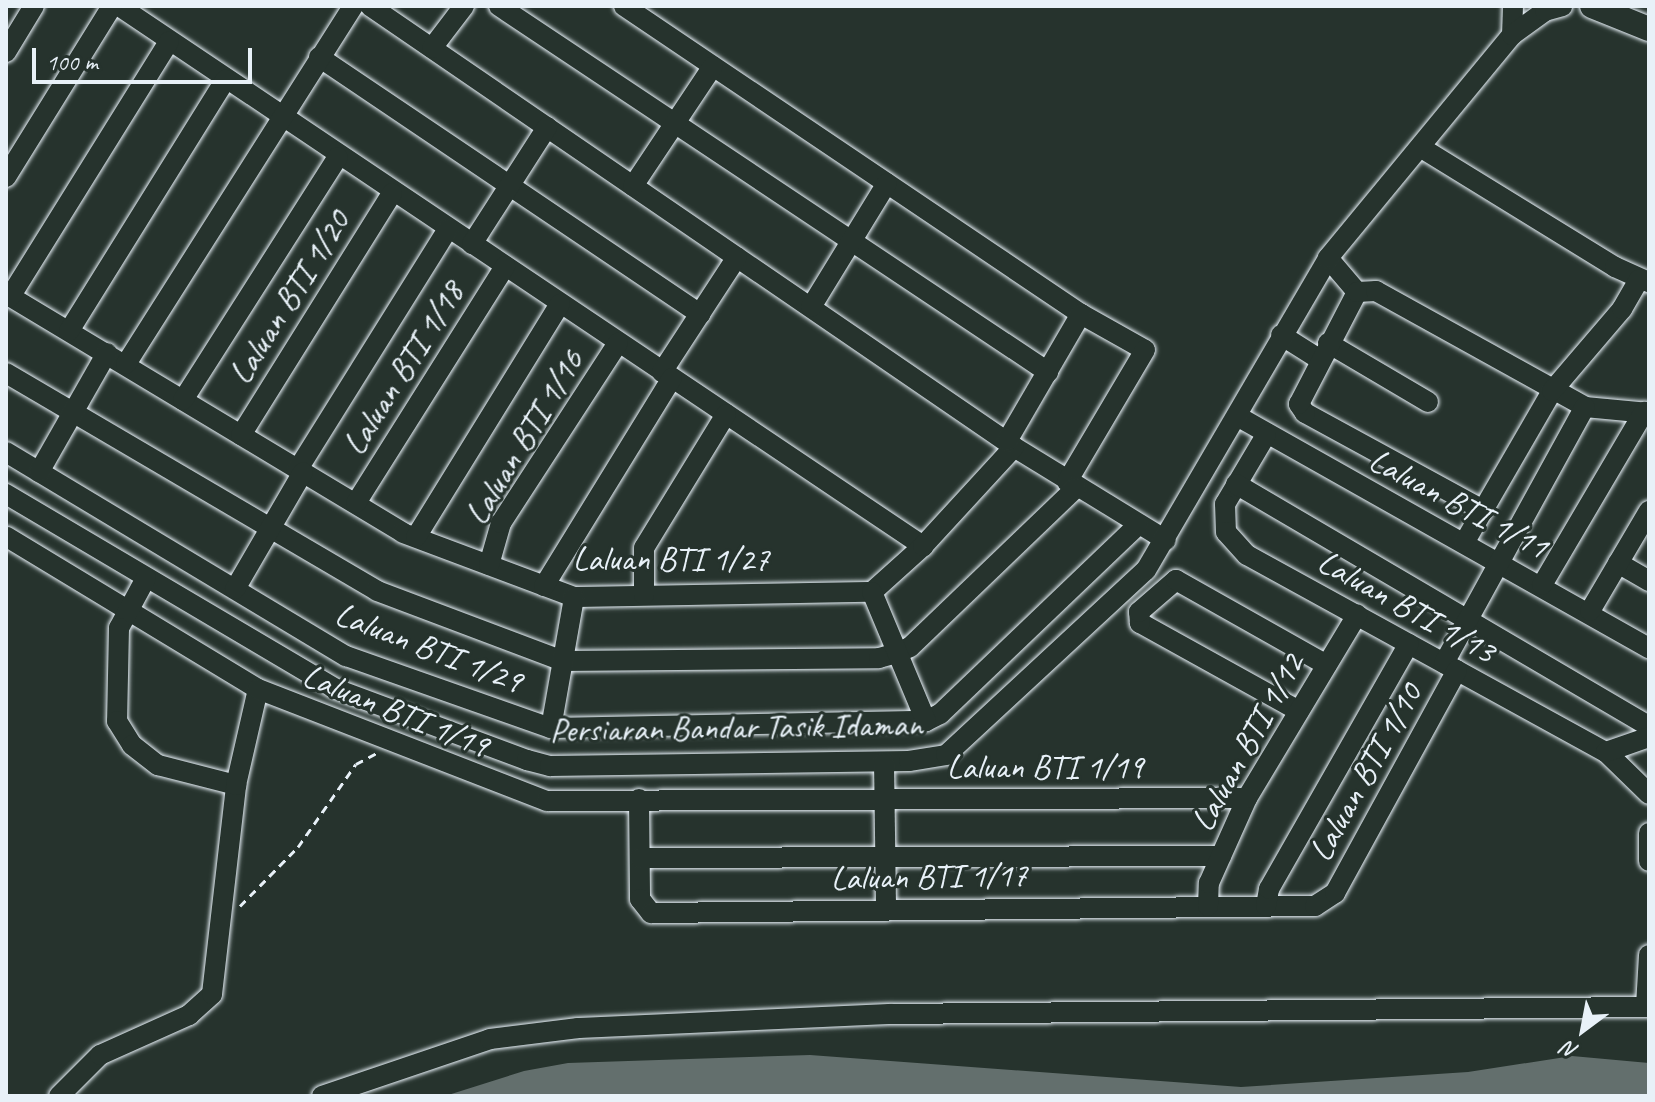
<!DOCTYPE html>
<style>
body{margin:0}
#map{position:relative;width:1655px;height:1102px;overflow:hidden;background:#26332d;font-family:Caveat,sans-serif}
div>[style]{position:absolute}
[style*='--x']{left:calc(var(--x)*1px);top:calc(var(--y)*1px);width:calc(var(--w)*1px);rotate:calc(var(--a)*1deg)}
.water>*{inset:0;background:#636f6d}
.path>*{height:3px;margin-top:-1.5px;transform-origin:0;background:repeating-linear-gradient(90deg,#e8f1f8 0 8px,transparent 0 14px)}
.roads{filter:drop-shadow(0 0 2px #e8f1f8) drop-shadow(0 0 2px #e8f1f8)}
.minor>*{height:20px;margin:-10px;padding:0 10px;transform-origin:10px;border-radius:10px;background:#26332d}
.major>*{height:24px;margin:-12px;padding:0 12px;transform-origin:12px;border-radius:12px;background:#26332d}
span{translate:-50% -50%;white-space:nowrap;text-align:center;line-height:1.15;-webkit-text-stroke:6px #26332d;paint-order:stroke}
.street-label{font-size:34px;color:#e8f1f8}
.frame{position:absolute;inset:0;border:8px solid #e8f1f8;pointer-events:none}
.north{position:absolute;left:1543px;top:990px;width:80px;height:80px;-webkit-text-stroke:6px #26332d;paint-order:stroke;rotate:212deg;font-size:22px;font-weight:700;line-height:32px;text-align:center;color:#e8f1f8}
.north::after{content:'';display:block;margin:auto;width:28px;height:36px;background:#e8f1f8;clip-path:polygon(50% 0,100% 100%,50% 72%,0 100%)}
.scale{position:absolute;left:32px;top:48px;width:220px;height:36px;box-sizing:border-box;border:4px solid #e8f1f8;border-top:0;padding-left:10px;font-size:24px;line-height:28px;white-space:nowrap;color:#e8f1f8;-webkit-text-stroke:6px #26332d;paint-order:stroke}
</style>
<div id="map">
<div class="water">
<div style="clip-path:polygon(810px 1055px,1241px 1087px,1468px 1072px,1572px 1056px,1649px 1063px,1649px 1096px,445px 1096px,524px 1071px,568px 1063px)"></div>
</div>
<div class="path">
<div style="--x:240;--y:906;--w:83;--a:-45.5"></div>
<div style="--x:298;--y:847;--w:101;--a:-55.1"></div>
<div style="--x:356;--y:764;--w:24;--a:-28"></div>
</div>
<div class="roads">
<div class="minor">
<div style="--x:119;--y:6;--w:969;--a:33.89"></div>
<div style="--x:370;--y:6;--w:781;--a:34.4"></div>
<div style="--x:1014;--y:447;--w:178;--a:31.5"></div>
<div style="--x:499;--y:6;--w:660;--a:33.69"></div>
<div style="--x:624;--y:6;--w:551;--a:33.98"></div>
<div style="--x:1081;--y:314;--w:73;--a:29.4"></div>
<div style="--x:1145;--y:350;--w:153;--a:120.6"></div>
<div style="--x:1512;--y:35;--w:29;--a:-88"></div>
<div style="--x:432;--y:48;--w:53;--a:-52.7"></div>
<div style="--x:6;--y:52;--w:54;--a:-58.7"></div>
<div style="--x:319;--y:57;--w:460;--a:34"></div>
<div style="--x:1420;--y:147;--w:229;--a:31.6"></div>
<div style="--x:1615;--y:267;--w:37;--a:24"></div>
<div style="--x:6;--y:177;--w:201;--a:-58.2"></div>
<div style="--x:633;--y:186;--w:144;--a:-56.3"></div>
<div style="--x:472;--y:244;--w:139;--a:-57.3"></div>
<div style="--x:1328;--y:258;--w:45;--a:49.5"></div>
<div style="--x:6;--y:294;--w:463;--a:31"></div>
<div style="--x:403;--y:533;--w:183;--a:20.5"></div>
<div style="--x:574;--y:597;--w:298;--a:-1"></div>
<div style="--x:872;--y:592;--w:69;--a:-42"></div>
<div style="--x:923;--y:546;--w:134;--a:-47.4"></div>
<div style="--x:10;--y:297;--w:301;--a:-58.1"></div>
<div style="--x:811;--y:307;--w:145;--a:-58.5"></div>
<div style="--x:69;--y:331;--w:296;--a:-58.1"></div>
<div style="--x:1281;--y:335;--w:45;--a:32.3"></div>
<div style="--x:1328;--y:343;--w:116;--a:30.5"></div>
<div style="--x:126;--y:364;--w:424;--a:-57.6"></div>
<div style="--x:662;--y:372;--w:137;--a:-56.9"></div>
<div style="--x:6;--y:373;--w:430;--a:30.4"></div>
<div style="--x:377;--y:591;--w:199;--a:20.6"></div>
<div style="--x:563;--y:661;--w:316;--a:-0.5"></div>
<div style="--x:879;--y:658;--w:19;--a:-16"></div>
<div style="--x:897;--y:653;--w:14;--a:-25"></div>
<div style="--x:910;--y:647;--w:230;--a:-43.8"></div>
<div style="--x:183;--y:400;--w:288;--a:-57.5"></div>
<div style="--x:1237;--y:416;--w:473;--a:29.4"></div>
<div style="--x:241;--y:435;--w:285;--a:-58"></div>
<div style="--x:1266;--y:435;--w:80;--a:120.7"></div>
<div style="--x:1225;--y:504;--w:28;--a:88"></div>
<div style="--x:1226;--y:532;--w:31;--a:48"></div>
<div style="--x:1247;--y:555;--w:409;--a:28.8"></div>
<div style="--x:1606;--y:752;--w:60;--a:44.3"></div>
<div style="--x:1007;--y:441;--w:147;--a:-59.8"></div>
<div style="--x:6;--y:452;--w:397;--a:31"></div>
<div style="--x:346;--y:656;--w:217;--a:19.4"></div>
<div style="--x:551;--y:728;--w:375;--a:-1.1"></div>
<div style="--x:926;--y:721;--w:16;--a:-27"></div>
<div style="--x:940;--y:714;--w:272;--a:-43.7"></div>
<div style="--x:298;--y:469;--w:283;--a:-58"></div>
<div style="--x:39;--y:472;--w:137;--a:-60.3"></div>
<div style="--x:1236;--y:484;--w:479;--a:30.4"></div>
<div style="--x:6;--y:494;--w:383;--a:30.6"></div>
<div style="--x:336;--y:689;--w:204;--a:20.4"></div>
<div style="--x:527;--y:760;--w:24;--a:15"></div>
<div style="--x:550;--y:766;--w:359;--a:-0.8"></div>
<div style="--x:909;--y:761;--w:37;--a:-9"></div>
<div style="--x:946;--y:755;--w:272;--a:-42.8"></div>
<div style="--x:1146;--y:570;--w:361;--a:-59.7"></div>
<div style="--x:1328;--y:258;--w:289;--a:-50.5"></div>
<div style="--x:1512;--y:35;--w:41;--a:-36"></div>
<div style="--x:1545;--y:11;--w:18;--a:-16"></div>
<div style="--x:356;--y:503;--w:280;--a:-57.8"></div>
<div style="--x:1483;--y:510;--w:203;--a:-151.4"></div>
<div style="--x:1305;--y:413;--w:11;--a:-124"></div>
<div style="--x:1299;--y:404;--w:126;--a:-62.6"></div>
<div style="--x:1357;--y:292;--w:19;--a:-3"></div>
<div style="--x:1376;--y:291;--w:239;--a:29"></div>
<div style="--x:1585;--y:407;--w:64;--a:5.4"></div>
<div style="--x:7;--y:537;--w:293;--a:31.2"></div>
<div style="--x:416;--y:537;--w:274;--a:-58.3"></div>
<div style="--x:1464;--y:543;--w:176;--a:-59.9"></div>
<div style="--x:1552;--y:391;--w:108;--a:-49.5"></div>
<div style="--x:1622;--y:309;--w:34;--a:-60"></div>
<div style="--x:1618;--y:563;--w:36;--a:30"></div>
<div style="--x:489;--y:565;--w:44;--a:-74.1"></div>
<div style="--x:501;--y:523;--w:215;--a:-57"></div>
<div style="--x:146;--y:578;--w:57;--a:118.4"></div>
<div style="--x:119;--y:628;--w:93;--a:91.2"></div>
<div style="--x:117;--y:721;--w:28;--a:58"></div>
<div style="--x:132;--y:745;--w:33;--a:38"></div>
<div style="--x:158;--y:765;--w:81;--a:14.4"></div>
<div style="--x:1542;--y:585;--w:201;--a:-59.5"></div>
<div style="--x:544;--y:586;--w:244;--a:-58.4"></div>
<div style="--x:235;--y:589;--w:135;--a:-59.8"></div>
<div style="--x:872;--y:592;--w:140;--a:67.3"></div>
<div style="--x:644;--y:595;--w:47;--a:-90"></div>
<div style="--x:644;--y:548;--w:157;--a:-58.5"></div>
<div style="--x:1590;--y:611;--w:116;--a:-59.5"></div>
<div style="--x:1444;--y:663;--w:292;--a:-61.2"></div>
<div style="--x:1299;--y:711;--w:182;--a:-151"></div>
<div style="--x:1140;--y:623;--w:11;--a:-95"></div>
<div style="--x:1139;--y:612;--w:49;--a:-40.9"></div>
<div style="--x:1176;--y:580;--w:173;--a:29.4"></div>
<div style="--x:551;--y:728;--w:133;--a:-80"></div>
<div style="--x:1606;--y:752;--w:46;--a:-19.2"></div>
<div style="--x:884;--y:762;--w:147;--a:89.2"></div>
<div style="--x:639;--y:799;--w:100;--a:89.4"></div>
<div style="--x:640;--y:899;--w:18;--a:52"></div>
<div style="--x:651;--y:913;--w:664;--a:-0.6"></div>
<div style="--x:1315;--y:906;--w:24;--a:-33"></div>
<div style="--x:1335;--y:893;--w:254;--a:-61.3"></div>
<div style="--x:1649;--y:833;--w:28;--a:90"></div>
<div style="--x:640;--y:858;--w:581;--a:-0.2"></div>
<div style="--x:1208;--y:906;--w:23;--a:-88"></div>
<div style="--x:1209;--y:883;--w:93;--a:-65.9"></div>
<div style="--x:1247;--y:798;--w:214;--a:-59"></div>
<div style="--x:1266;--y:906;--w:17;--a:-80"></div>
<div style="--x:1269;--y:889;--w:282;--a:-60.3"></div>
<div style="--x:1646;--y:1006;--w:51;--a:-86.6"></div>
<div style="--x:59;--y:1096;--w:58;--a:-45"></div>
<div style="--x:100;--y:1055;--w:98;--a:-24.2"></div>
<div style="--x:189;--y:1015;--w:31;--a:-42"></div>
<div style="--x:212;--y:994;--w:210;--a:-83.4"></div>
<div style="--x:236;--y:785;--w:98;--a:-77.1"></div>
<div style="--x:258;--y:689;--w:310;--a:21.2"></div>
<div style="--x:547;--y:801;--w:700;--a:-0.25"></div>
<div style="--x:322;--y:1096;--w:177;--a:-18.7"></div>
<div style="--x:490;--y:1039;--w:89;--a:-7.1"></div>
<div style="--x:578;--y:1028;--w:312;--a:-2.6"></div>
<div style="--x:890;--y:1014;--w:759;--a:-0.53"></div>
</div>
<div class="major">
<div style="--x:1592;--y:6;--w:61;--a:22"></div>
</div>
</div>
<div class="street-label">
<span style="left:289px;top:297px;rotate:-58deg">Laluan BTI 1/20</span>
<span style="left:403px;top:368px;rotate:-58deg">Laluan BTI 1/18</span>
<span style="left:524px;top:437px;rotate:-59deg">Laluan BTI 1/16</span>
<span style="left:1459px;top:503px;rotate:28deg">Laluan BTI 1/11</span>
<span style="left:671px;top:559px">Laluan BTI 1/27</span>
<span style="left:1407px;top:606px;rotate:29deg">Laluan BTI 1/13</span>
<span style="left:429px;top:647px;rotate:21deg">Laluan BTI 1/29</span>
<span style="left:396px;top:710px;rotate:22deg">Laluan BTI 1/19</span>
<span style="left:736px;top:727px;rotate:-1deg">Persiaran Bandar Tasik Idaman</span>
<span style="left:1247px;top:742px;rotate:-61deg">Laluan BTI 1/12</span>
<span style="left:1045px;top:767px">Laluan BTI 1/19</span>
<span style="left:1365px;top:772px;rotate:-61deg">Laluan BTI 1/10</span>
<span style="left:929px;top:876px;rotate:-1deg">Laluan BTI 1/17</span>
</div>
<div class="frame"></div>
<div class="north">N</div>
<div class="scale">100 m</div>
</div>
